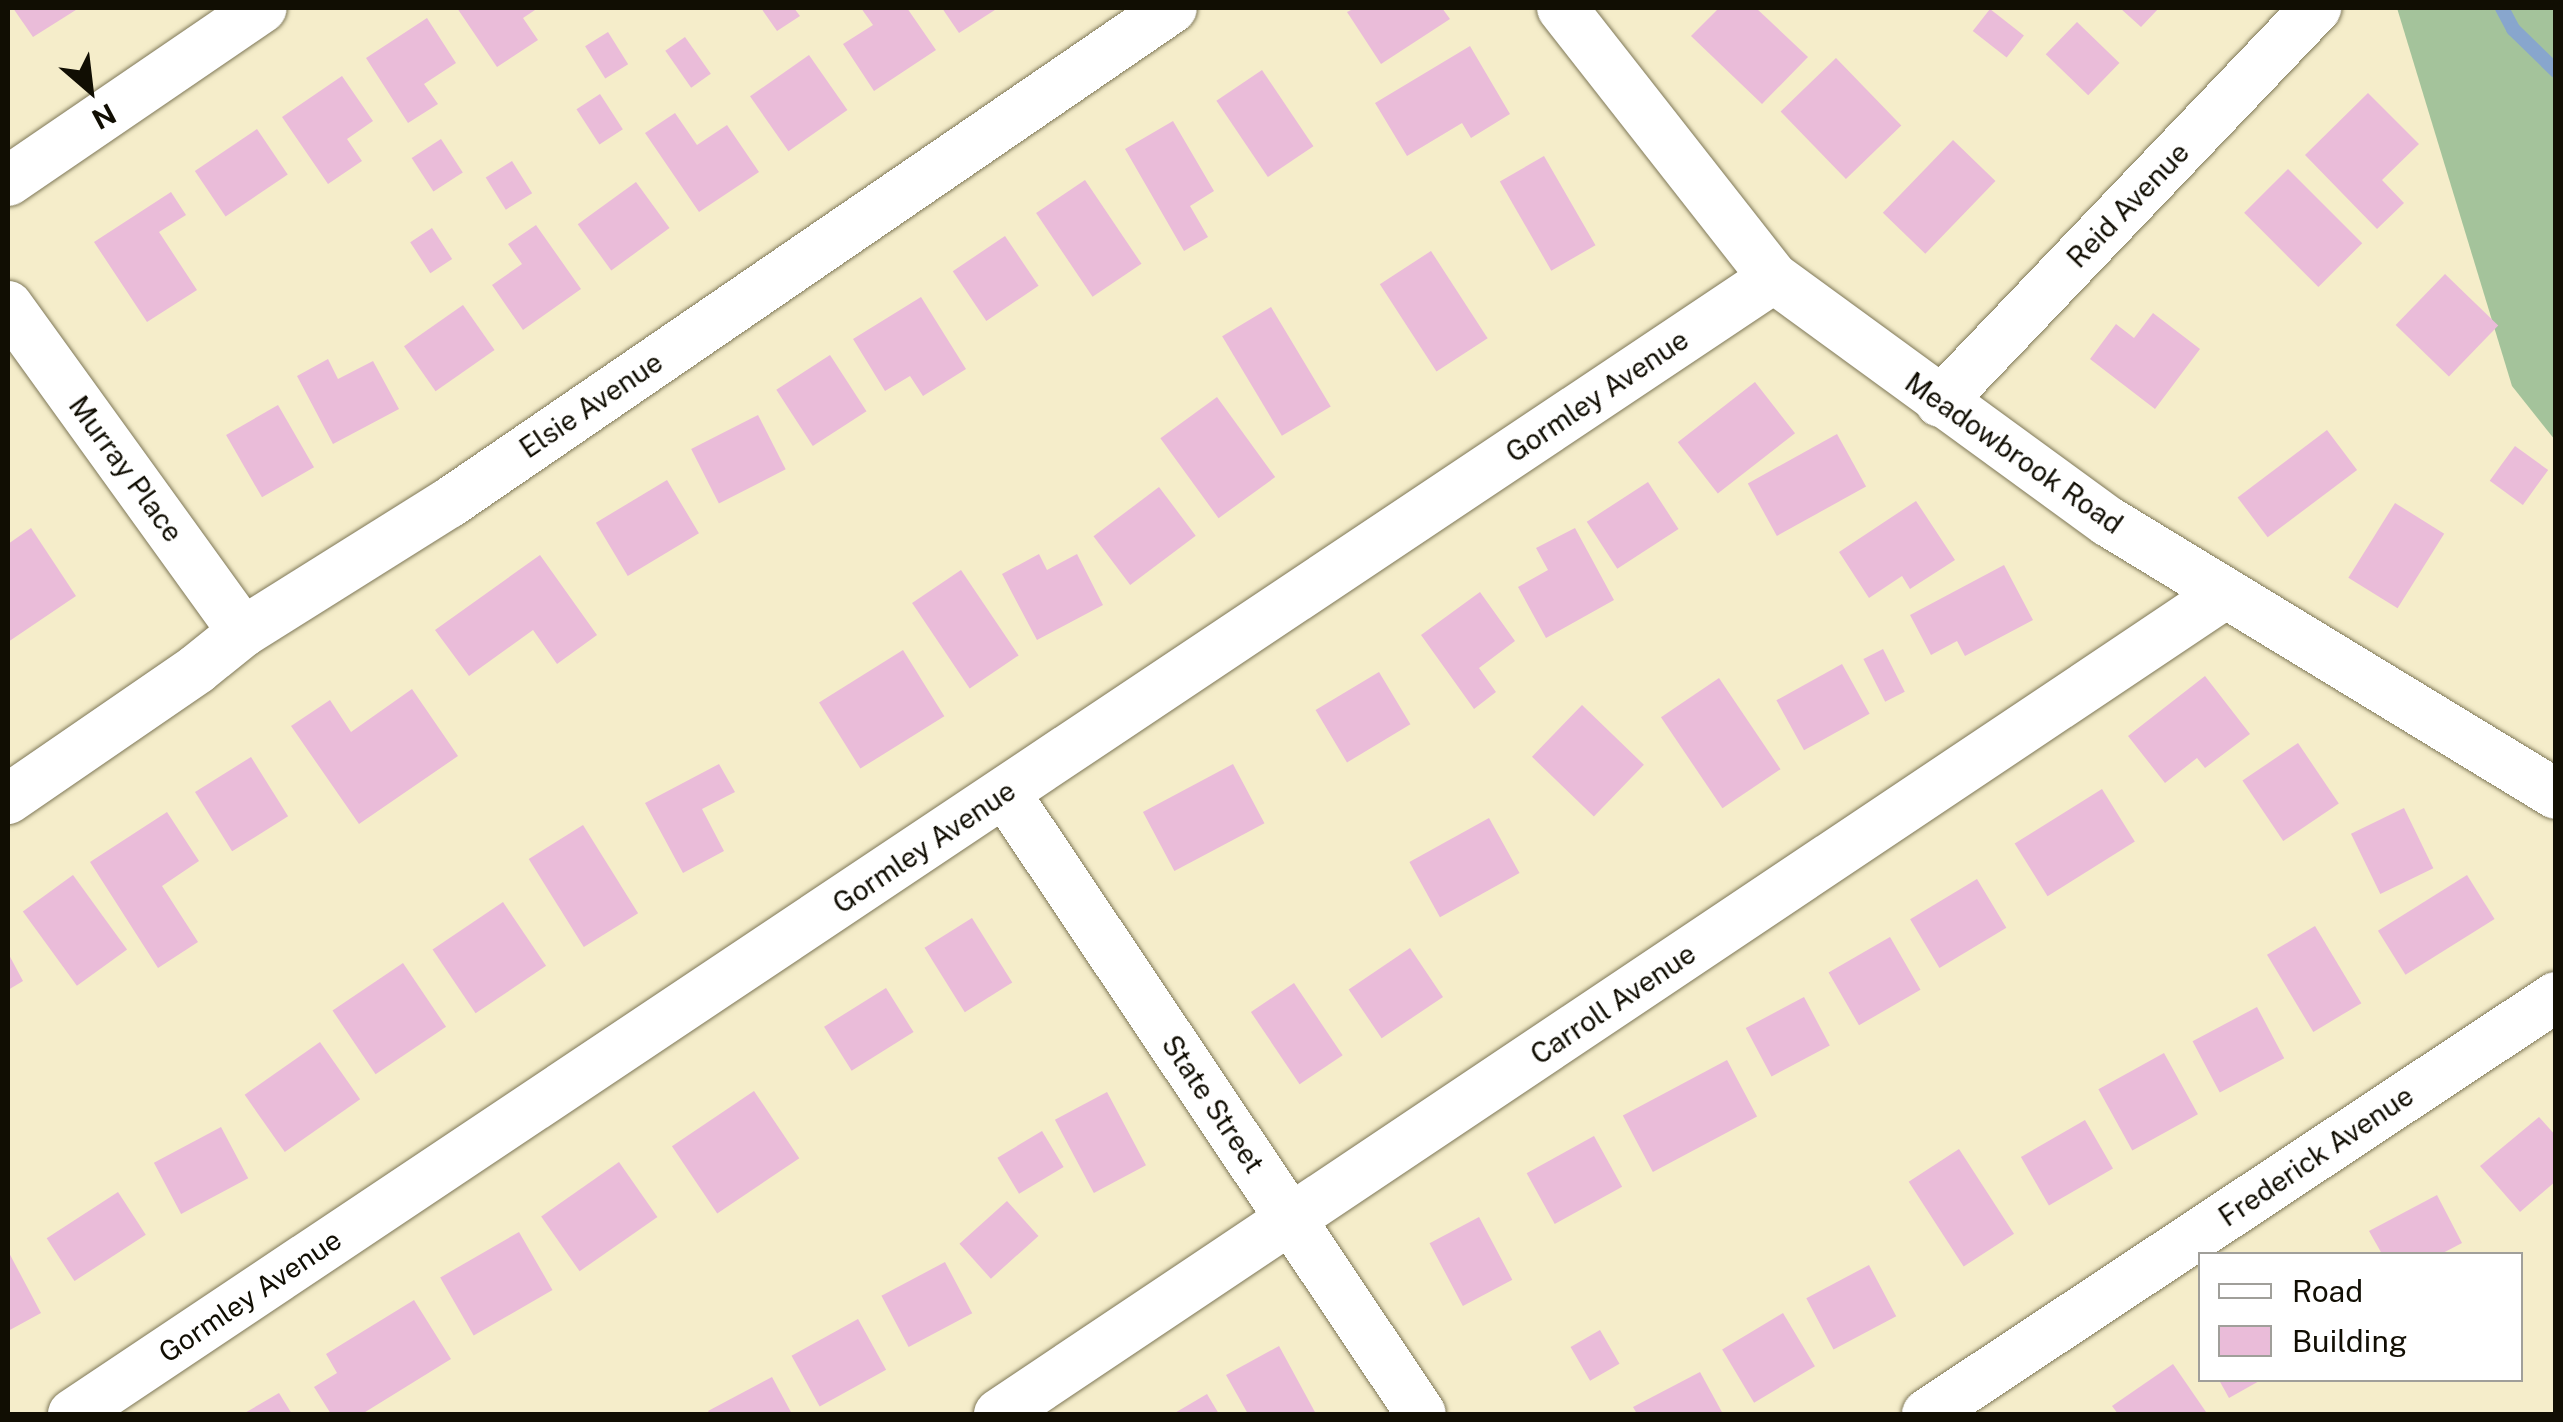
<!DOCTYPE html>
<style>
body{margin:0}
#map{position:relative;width:2563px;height:1422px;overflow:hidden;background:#f5edca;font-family:"Public Sans",sans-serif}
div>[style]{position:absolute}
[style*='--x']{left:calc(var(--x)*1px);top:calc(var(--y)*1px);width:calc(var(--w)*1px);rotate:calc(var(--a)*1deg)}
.forest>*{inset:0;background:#a4c39b}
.stream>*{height:14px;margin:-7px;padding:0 7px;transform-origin:7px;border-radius:7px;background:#88a6cd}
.building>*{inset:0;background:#eabcd9;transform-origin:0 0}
.roads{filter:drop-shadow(0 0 2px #7f7858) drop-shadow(0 0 2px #7f7858)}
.minor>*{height:50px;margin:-25px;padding:0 25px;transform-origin:25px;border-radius:25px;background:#fff}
span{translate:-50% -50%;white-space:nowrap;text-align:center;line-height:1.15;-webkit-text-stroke:10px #fff;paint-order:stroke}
.street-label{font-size:28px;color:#110e03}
.frame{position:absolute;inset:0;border:10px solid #110e03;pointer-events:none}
.legend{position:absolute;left:2198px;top:1252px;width:325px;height:130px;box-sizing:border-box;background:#fff;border:2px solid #a09f9a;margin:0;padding:12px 18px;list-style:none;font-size:30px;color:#110e03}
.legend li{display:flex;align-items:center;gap:20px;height:50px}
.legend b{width:50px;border:2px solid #a09f9a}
.north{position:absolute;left:40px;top:40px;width:100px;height:100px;-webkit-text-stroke:8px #fff;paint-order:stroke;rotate:152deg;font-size:28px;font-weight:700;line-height:40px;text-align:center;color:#110e03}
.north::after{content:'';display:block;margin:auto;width:35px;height:45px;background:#110e03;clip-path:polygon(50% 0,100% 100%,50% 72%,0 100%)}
</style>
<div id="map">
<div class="forest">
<div style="clip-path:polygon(2397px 8px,2555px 8px,2555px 440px,2512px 386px)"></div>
</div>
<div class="stream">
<div style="--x:2502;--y:8;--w:24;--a:62"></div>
<div style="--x:2513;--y:29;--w:60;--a:44.3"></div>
</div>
<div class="building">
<div style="clip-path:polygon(13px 8px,79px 8px,33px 37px)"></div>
<div style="clip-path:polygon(457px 8px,538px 8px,523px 18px,538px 40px,497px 67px)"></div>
<div style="clip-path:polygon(761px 8px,794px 8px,800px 16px,777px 31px)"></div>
<div style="clip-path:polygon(861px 8px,907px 8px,936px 50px,874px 91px,843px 44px,873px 25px)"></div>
<div style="clip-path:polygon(942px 8px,998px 8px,959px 33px)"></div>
<div style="clip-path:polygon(1355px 8px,1442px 8px,1450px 19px,1381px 64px,1347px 12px)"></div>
<div style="clip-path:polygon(1719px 8px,1756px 8px,1808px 57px,1762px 104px,1691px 36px)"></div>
<div style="clip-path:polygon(2120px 8px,2159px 8px,2141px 27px)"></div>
<div style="left:1990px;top:9px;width:43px;height:28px;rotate:38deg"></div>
<div style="clip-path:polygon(427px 18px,456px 63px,424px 84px,438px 104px,408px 123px,366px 58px)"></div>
<div style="left:2077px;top:22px;width:59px;height:45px;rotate:44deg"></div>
<div style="left:608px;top:32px;width:38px;height:27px;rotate:58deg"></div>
<div style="left:685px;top:37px;width:45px;height:24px;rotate:55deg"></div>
<div style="clip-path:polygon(1470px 46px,1510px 114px,1471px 138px,1462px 123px,1407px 156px,1375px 103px)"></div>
<div style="left:809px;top:55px;width:67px;height:72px;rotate:55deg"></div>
<div style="left:1836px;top:58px;width:94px;height:77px;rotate:46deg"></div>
<div style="left:1262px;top:70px;width:92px;height:55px;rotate:56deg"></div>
<div style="clip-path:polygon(342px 76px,373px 121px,347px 139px,362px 161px,328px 184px,282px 117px)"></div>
<div style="clip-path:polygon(2368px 93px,2419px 144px,2382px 180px,2404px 203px,2377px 229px,2305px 155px)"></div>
<div style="left:600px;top:94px;width:42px;height:28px;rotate:57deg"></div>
<div style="clip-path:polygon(675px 113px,697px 145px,727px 125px,759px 172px,699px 212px,645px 133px)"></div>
<div style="clip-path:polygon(1173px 121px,1214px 191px,1190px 206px,1208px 237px,1184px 251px,1125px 149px)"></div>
<div style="left:257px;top:129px;width:55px;height:75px;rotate:56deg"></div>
<div style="left:441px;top:139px;width:40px;height:35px;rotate:57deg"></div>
<div style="left:1953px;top:140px;width:59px;height:101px;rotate:44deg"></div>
<div style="left:1544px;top:156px;width:103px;height:51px;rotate:60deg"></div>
<div style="left:512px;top:161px;width:38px;height:31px;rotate:58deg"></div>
<div style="left:2288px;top:169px;width:105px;height:62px;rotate:45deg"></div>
<div style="left:1085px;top:180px;width:101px;height:59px;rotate:56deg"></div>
<div style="left:636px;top:182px;width:57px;height:72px;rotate:54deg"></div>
<div style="clip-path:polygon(171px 192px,186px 215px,159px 232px,197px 290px,147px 322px,94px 242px)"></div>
<div style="clip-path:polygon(536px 225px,581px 289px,523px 330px,492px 285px,522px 264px,508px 244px)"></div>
<div style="left:432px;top:228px;width:37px;height:26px;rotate:57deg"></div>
<div style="left:1005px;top:236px;width:60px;height:63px;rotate:56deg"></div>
<div style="left:1431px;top:251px;width:104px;height:61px;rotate:57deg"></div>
<div style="left:2445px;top:274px;width:74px;height:71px;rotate:44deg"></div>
<div style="clip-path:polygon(921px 297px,966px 369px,923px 396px,910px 376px,885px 391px,853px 339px)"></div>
<div style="left:463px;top:305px;width:55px;height:72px;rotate:55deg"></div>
<div style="left:1271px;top:307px;width:116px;height:57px;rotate:59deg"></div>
<div style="clip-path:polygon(2153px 313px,2200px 349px,2155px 409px,2090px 359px,2116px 324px,2134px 338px)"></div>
<div style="left:830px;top:355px;width:67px;height:64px;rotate:57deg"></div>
<div style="clip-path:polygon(328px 359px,338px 379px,373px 361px,399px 409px,333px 444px,297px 376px)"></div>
<div style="left:1755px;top:382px;width:65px;height:98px;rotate:52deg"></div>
<div style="left:1217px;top:397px;width:99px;height:70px;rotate:54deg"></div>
<div style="left:278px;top:405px;width:72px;height:60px;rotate:60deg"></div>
<div style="left:758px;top:415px;width:61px;height:75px;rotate:63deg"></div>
<div style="left:2327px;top:430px;width:50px;height:112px;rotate:53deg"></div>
<div style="left:1837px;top:434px;width:60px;height:102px;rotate:61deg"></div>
<div style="left:2515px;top:446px;width:41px;height:43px;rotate:36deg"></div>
<div style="left:667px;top:480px;width:62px;height:83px;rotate:59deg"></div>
<div style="left:1648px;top:482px;width:56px;height:73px;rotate:57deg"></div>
<div style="left:1159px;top:487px;width:61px;height:82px;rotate:53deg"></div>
<div style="clip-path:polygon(1916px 501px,1955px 560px,1910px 589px,1902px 576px,1869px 598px,1839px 552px)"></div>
<div style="left:2395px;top:503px;width:58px;height:88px;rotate:32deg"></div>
<div style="clip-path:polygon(31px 528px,76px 596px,8px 642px,8px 544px)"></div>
<div style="clip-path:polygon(1575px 528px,1614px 600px,1546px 638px,1518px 587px,1548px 570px,1536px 548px)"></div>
<div style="clip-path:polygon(1039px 554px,1047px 570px,1077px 554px,1103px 605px,1037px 640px,1002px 574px)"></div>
<div style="clip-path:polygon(540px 555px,597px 635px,557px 664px,533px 630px,469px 676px,435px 630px)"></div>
<div style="clip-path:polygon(2004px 565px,2033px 620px,1965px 656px,1957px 641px,1931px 655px,1910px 615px)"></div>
<div style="left:961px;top:570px;width:103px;height:59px;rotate:56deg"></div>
<div style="clip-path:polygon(1480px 592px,1515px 641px,1479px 668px,1496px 692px,1474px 709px,1421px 635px)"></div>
<div style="left:1883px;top:649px;width:48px;height:22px;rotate:63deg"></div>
<div style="left:903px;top:650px;width:78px;height:99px;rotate:58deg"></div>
<div style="left:1842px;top:664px;width:57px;height:75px;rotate:61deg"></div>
<div style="left:1379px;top:672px;width:61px;height:74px;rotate:59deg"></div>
<div style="clip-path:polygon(2205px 676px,2250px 734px,2205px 768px,2197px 758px,2165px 783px,2128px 736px)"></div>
<div style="left:1719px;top:678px;width:110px;height:70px;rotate:56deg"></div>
<div style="clip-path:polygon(412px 689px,458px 756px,359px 824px,291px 726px,330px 700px,351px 732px)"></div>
<div style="left:1582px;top:705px;width:86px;height:72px;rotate:44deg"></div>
<div style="left:2298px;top:743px;width:73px;height:67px;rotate:56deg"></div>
<div style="left:251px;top:757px;width:70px;height:66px;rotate:58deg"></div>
<div style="clip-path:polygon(719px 764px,735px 792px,702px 809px,724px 851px,683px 873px,645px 803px)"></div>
<div style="left:1233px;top:764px;width:67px;height:102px;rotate:62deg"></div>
<div style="left:2102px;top:789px;width:62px;height:103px;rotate:58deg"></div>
<div style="left:2404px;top:808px;width:67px;height:59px;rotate:64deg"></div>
<div style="clip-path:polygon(167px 812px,199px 861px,162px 886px,198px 942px,158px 968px,90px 862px)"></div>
<div style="left:1489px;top:818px;width:63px;height:91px;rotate:61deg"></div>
<div style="left:583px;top:825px;width:104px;height:64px;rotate:58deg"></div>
<div style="left:73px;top:875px;width:92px;height:62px;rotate:54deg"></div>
<div style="left:2467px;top:875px;width:52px;height:105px;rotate:58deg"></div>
<div style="left:1977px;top:879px;width:57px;height:78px;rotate:59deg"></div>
<div style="left:503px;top:902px;width:77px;height:85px;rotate:56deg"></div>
<div style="left:972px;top:918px;width:76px;height:56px;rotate:58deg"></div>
<div style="left:2315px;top:926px;width:90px;height:56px;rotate:59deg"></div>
<div style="left:1890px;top:937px;width:61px;height:71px;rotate:60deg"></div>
<div style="left:1410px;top:948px;width:59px;height:74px;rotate:56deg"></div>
<div style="clip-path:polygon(8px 953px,23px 981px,8px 990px)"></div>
<div style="left:403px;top:963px;width:77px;height:85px;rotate:56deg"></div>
<div style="left:1294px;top:983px;width:87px;height:52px;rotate:56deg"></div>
<div style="left:886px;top:988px;width:52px;height:73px;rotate:58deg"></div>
<div style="left:1804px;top:997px;width:55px;height:66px;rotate:62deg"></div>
<div style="left:2257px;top:1007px;width:58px;height:73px;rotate:62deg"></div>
<div style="left:320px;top:1042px;width:70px;height:92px;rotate:55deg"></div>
<div style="left:2164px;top:1053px;width:70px;height:75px;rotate:61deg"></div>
<div style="left:1727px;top:1060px;width:64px;height:118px;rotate:62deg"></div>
<div style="left:754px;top:1091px;width:81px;height:99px;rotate:56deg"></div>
<div style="left:1107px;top:1092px;width:83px;height:59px;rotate:62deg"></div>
<div style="clip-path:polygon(2539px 1117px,2556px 1136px,2556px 1181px,2520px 1212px,2480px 1166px)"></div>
<div style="left:2085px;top:1120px;width:56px;height:74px;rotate:60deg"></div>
<div style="left:221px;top:1127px;width:58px;height:76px;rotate:62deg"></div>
<div style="left:1042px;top:1131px;width:42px;height:52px;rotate:59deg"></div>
<div style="left:1594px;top:1136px;width:58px;height:77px;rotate:61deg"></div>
<div style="left:1959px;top:1149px;width:101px;height:60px;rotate:57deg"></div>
<div style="left:619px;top:1162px;width:67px;height:95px;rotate:55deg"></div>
<div style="left:118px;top:1192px;width:51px;height:85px;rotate:57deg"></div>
<div style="clip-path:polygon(2437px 1195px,2462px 1243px,2441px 1254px,2382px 1254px,2369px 1231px)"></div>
<div style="left:1007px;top:1201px;width:47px;height:64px;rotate:48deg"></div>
<div style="left:1479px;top:1217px;width:71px;height:56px;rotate:62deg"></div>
<div style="left:519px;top:1232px;width:67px;height:91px;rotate:60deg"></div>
<div style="clip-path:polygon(8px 1251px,41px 1313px,8px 1331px)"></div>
<div style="left:945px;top:1262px;width:58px;height:72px;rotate:62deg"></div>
<div style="left:1869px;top:1265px;width:58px;height:71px;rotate:62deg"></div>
<div style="clip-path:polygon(414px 1300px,451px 1359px,362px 1414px,331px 1414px,314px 1387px,337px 1373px,326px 1354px)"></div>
<div style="left:1783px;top:1313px;width:62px;height:71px;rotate:59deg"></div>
<div style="left:858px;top:1319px;width:58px;height:76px;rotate:61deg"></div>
<div style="left:1600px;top:1330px;width:39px;height:34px;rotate:60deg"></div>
<div style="clip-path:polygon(1279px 1346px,1316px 1414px,1248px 1414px,1226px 1375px)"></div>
<div style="clip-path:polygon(2173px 1364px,2206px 1412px,2118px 1414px,2112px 1406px)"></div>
<div style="clip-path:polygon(1700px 1372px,1723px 1414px,1637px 1414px,1633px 1407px)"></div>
<div style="clip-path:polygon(772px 1377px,792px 1414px,710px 1414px,708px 1411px)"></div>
<div style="clip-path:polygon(2219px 1380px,2261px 1380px,2229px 1398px)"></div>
<div style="clip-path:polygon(279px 1393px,292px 1414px,243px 1414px)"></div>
<div style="clip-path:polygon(1207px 1394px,1219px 1414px,1173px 1414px)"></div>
</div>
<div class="roads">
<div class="minor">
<div style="--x:1562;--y:8;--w:343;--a:51.9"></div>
<div style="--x:1774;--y:278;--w:414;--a:36.1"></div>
<div style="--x:2109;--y:522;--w:523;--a:31.32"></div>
<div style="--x:8;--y:181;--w:307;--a:-34.3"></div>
<div style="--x:8;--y:306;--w:402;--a:54.2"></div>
<div style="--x:1940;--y:402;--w:545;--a:-46.34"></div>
<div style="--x:1005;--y:793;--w:747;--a:56.18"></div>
<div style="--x:8;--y:799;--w:229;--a:-34.5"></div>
<div style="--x:197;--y:669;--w:59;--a:-38.8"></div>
<div style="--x:243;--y:632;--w:243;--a:-32.1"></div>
<div style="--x:449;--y:503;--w:876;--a:-34.4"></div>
<div style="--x:73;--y:1414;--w:2045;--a:-33.74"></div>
<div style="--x:999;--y:1414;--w:1476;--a:-33.79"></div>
<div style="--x:1927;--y:1414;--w:755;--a:-33.54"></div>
</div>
</div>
<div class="street-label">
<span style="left:2128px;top:205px;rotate:-46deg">Reid Avenue</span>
<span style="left:1597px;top:396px;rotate:-34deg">Gormley Avenue</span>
<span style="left:591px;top:405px;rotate:-34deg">Elsie Avenue</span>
<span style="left:2014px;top:453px;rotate:35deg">Meadowbrook Road</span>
<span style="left:126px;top:469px;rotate:54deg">Murray Place</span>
<span style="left:924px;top:847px;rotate:-34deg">Gormley Avenue</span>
<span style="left:1613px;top:1004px;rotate:-34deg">Carroll Avenue</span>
<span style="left:1213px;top:1104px;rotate:56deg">State Street</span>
<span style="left:2316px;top:1156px;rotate:-34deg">Frederick Avenue</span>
<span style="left:250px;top:1296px;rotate:-34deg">Gormley Avenue</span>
</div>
<div class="frame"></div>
<ul class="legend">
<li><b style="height:12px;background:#fff"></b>Road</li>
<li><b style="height:28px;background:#eabcd9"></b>Building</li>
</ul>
<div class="north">N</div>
</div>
